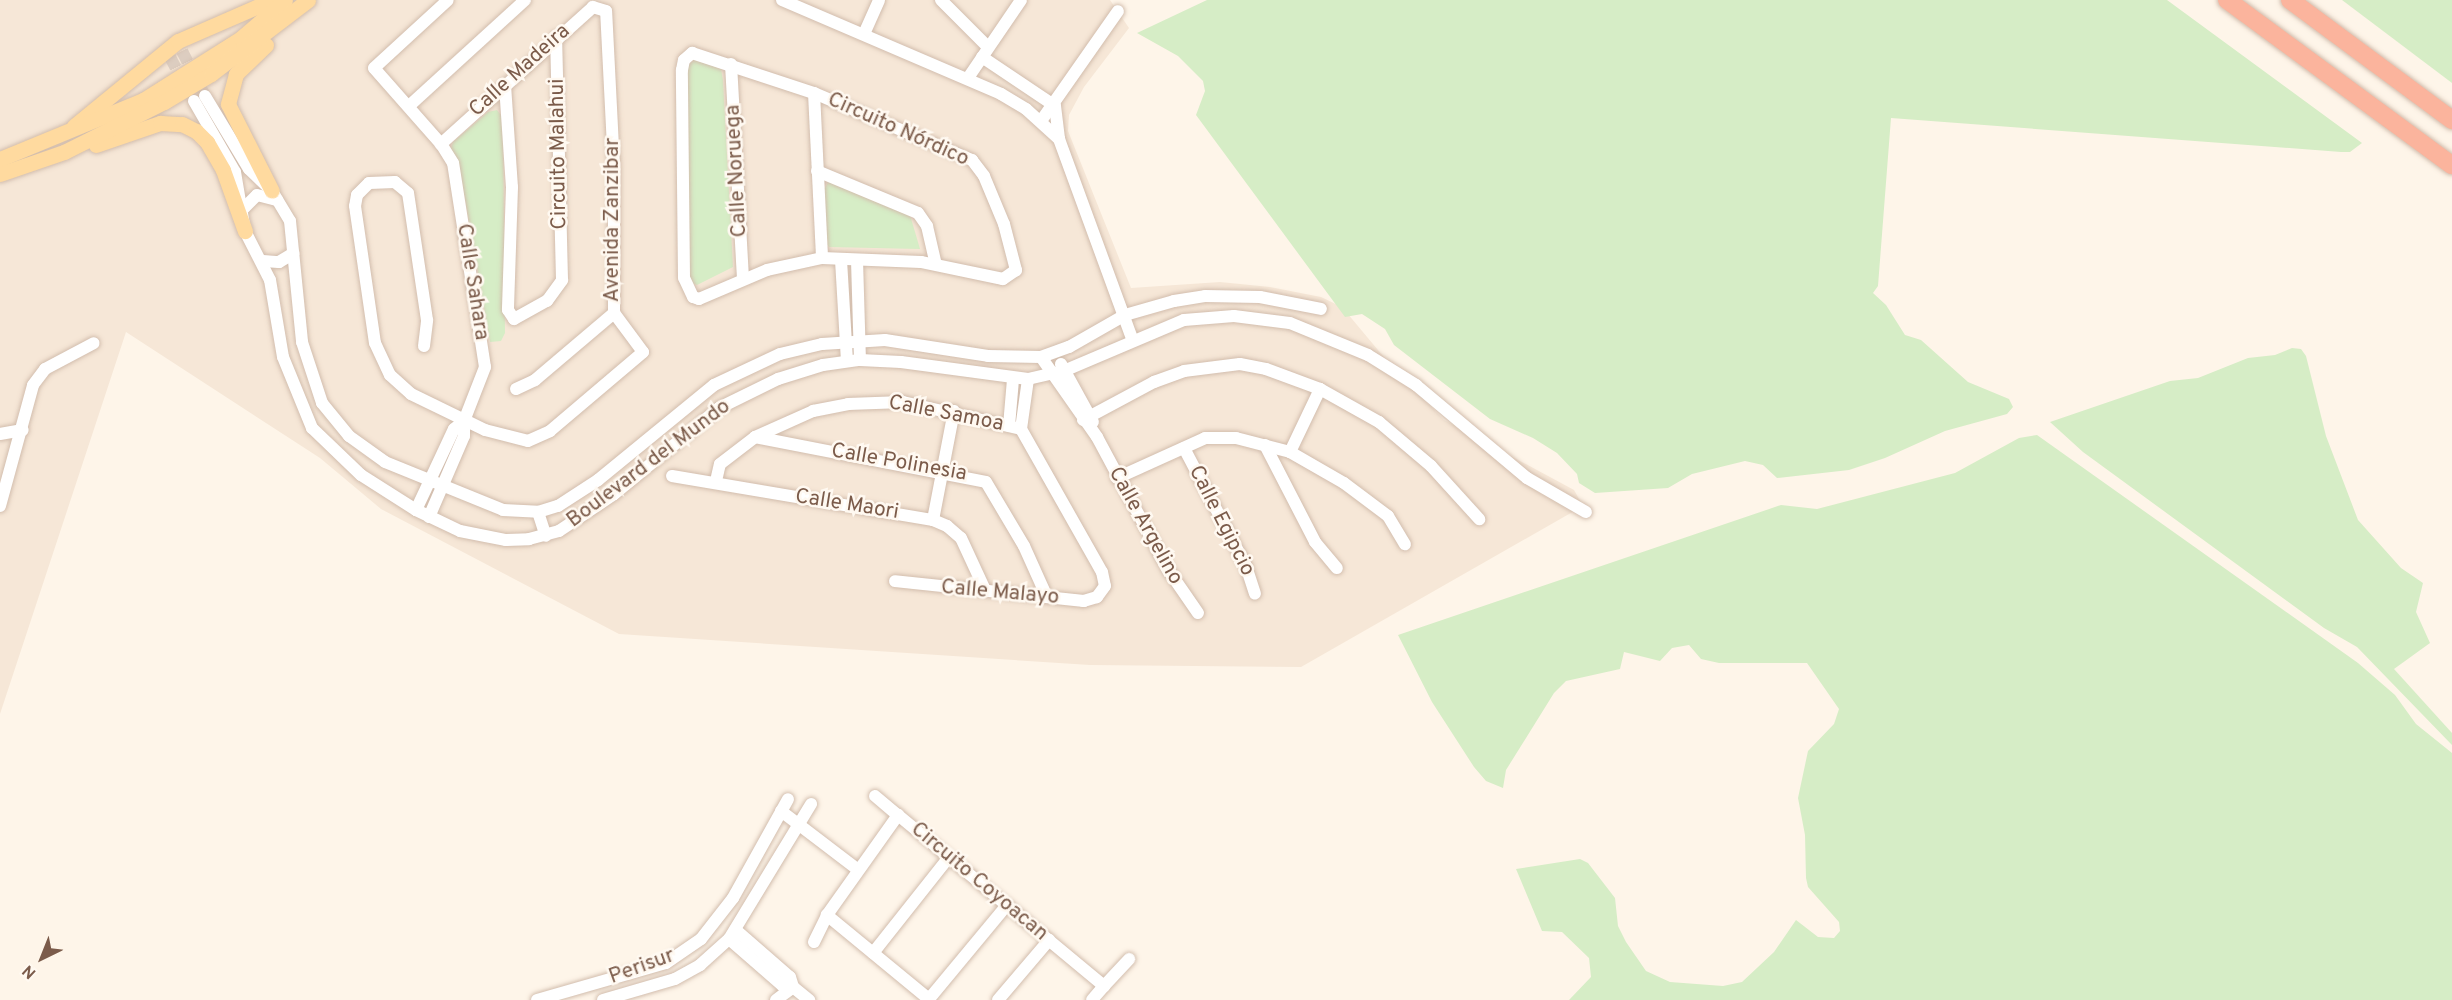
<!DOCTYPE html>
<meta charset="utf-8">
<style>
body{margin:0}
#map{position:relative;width:2452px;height:1000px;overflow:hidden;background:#fef5e9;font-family:Overpass,sans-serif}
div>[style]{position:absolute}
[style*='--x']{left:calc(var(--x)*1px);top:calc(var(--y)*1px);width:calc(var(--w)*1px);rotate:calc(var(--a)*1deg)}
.residential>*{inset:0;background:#f6e7d7}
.green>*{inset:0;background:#d6edc6}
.minor-tunnel>*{height:12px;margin-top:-6px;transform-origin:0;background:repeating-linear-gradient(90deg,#ddcec1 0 12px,transparent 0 18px)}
.roads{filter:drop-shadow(0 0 2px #d2bdad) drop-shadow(0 0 2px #d2bdad)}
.minor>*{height:12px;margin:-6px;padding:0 6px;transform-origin:6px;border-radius:6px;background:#fff}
.major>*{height:15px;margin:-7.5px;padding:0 7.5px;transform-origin:7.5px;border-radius:7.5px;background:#ffda9f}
.highway>*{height:18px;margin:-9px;padding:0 9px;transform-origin:9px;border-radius:9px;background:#fbb49d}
span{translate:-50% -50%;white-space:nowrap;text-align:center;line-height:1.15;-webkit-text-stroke:5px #fff9f1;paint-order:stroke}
.street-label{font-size:21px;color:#7b5b4a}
.north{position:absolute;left:12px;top:928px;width:60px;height:60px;-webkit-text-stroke:4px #fff9f1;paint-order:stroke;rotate:223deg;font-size:16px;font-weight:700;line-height:24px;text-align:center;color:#7b5b4a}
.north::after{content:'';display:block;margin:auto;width:21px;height:27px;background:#7b5b4a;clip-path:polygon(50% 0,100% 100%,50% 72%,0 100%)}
</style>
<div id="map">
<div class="residential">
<div style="clip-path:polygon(0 0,1110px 0,1129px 28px,1084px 87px,1069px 115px,1068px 131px,1131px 288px,1220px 282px,1270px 287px,1321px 297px,1342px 307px,1393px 368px,1444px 420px,1574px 490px,1583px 506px,1301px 667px,1090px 665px,619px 634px,381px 509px,320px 458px,126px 332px,0 714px)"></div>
</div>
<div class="green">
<div style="clip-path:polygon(1207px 0,2167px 0,2362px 143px,2350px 152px,2341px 152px,1891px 118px,1878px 286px,1873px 293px,1886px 305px,1905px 335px,1921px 340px,1968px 382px,2009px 399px,2013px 407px,2007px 414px,1945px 431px,1885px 458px,1849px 470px,1777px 478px,1763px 465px,1745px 461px,1692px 474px,1668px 488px,1595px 493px,1579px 483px,1577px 474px,1557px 453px,1533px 438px,1490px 419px,1394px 345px,1385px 329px,1362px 314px,1345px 317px,1196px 115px,1205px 91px,1203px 81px,1178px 56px,1137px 33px)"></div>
<div style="clip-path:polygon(2342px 0,2452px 0,2452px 83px)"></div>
<div style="clip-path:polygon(697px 57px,721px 69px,723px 80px,733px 267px,697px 285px,689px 282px,686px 67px)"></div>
<div style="clip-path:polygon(497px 110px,503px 118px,505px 333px,501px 341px,490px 342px,461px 176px,451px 149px,453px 142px,488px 112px)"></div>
<div style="clip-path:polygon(829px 181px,910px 215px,920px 249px,829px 247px,825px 243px,823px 191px)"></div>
<div style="clip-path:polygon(2292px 348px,2301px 349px,2306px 356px,2326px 436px,2358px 520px,2401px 568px,2423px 583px,2416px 612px,2430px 643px,2394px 669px,2452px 733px,2452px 745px,2357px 647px,2324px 628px,2083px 452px,2050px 422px,2170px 381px,2198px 378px,2248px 358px,2275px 355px)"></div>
<div style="clip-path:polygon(2037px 435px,2358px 663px,2395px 695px,2416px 724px,2452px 753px,2452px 1000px,1569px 1000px,1591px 977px,1589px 958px,1562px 932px,1542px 931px,1516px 869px,1580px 859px,1588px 863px,1615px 898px,1618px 926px,1626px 942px,1646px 971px,1670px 982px,1723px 986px,1742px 982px,1774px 952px,1796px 920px,1818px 937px,1834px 938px,1840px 931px,1839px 922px,1808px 887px,1806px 878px,1805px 835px,1798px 798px,1808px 751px,1834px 724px,1839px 709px,1807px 663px,1719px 663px,1701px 659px,1689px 645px,1672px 648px,1660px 661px,1624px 652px,1620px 669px,1566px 681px,1554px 693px,1506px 770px,1503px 788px,1486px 781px,1474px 767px,1432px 702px,1398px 635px,1781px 505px,1817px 509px,1955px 473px,2019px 438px)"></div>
</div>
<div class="minor-tunnel">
<div style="--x:182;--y:51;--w:51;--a:62.9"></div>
<div style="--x:170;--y:57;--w:30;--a:62"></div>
</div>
<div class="roads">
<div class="minor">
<div style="--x:782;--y:0;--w:238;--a:23.2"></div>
<div style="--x:1001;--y:94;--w:29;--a:31"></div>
<div style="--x:1026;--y:109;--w:45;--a:42.3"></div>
<div style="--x:941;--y:0;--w:66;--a:45"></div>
<div style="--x:864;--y:34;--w:37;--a:-66"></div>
<div style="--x:692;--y:53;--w:128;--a:18.2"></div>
<div style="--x:814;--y:93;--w:172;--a:23"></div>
<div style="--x:972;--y:160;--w:20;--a:53"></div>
<div style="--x:984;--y:176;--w:52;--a:67.4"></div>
<div style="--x:1004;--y:224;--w:48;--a:75.4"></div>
<div style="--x:1016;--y:270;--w:16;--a:145"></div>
<div style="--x:1003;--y:279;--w:84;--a:-168.3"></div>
<div style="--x:921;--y:262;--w:99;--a:-177.7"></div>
<div style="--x:822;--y:258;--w:56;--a:167.7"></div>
<div style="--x:767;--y:270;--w:74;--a:156.9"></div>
<div style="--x:699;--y:299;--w:6;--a:-162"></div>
<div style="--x:693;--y:297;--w:21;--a:-115"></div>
<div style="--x:684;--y:278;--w:208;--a:-90.6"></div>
<div style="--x:682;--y:70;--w:10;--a:-79"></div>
<div style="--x:684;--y:60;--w:11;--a:-41"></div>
<div style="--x:982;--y:57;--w:88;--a:33.9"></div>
<div style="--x:731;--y:64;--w:214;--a:86.8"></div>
<div style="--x:968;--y:78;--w:94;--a:-55.8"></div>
<div style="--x:505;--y:85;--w:102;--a:86.1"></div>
<div style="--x:512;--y:187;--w:123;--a:91.9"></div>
<div style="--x:508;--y:310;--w:11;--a:56"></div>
<div style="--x:514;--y:319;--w:38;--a:-29"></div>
<div style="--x:547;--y:301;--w:26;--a:-54"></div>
<div style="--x:562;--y:280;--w:243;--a:-91.4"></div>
<div style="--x:814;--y:93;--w:165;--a:87.2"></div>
<div style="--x:205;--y:96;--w:85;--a:58.9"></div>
<div style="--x:249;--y:169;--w:32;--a:44"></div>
<div style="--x:272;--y:191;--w:35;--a:59"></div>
<div style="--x:290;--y:221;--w:122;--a:84.3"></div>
<div style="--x:302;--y:342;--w:64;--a:71.8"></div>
<div style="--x:322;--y:403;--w:43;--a:50.7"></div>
<div style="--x:349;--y:436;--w:44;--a:35.8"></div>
<div style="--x:385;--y:462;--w:127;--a:22.1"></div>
<div style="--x:503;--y:510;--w:35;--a:3"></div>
<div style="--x:538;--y:512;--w:21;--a:-17"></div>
<div style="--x:558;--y:506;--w:48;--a:-33"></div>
<div style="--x:598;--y:480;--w:150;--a:-39.3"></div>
<div style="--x:714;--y:385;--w:73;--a:-25.2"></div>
<div style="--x:780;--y:354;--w:43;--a:-13.4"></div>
<div style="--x:822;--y:344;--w:63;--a:-3.6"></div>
<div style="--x:885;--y:340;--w:104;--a:8.8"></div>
<div style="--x:988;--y:356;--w:53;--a:1.1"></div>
<div style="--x:1041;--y:357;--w:30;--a:-20"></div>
<div style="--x:1069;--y:347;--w:64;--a:-29.7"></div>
<div style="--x:1125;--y:315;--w:51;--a:-15.9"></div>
<div style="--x:1174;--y:301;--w:31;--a:-9"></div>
<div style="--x:1205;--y:296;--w:55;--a:1"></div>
<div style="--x:1260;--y:297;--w:62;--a:11.1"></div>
<div style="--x:194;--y:101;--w:82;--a:60"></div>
<div style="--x:235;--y:172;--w:60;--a:80.4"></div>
<div style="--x:245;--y:231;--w:55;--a:63"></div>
<div style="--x:270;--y:280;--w:78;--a:80.4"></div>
<div style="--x:283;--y:357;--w:77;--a:67.8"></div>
<div style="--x:312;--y:428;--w:68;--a:43.8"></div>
<div style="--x:361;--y:475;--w:65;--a:32.5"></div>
<div style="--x:416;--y:510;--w:49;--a:25.5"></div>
<div style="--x:460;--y:531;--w:47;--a:11.1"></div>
<div style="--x:506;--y:540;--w:23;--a:-2"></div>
<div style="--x:529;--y:539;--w:31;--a:-15"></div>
<div style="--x:559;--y:531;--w:66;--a:-33.9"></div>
<div style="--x:614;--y:494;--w:136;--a:-39.3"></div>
<div style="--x:719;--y:408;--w:66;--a:-26.2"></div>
<div style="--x:778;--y:379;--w:47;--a:-17.3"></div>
<div style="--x:823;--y:365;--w:37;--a:-8"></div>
<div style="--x:860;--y:360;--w:41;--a:2.8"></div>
<div style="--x:901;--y:362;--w:128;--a:7.6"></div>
<div style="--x:1028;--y:379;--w:39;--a:-13"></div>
<div style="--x:1066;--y:370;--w:128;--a:-23"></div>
<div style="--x:1184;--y:320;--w:50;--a:-4.6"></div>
<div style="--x:1234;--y:316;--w:56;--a:7.1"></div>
<div style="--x:1290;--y:323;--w:84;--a:22.3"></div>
<div style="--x:1368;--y:355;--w:57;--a:32"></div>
<div style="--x:1416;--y:385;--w:145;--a:40"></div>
<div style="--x:1527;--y:478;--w:68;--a:30"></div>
<div style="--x:409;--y:106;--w:157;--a:-42.4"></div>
<div style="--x:1055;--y:106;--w:33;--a:83"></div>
<div style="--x:1059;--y:139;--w:215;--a:69.9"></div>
<div style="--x:1041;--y:121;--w:134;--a:-55"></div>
<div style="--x:817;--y:171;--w:109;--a:22.6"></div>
<div style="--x:918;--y:213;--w:16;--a:55"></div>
<div style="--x:927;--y:226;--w:39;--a:77"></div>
<div style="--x:244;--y:208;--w:18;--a:-45"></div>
<div style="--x:257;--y:195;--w:21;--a:14"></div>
<div style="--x:841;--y:260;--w:101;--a:86.6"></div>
<div style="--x:857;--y:260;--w:100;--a:88.3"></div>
<div style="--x:263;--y:261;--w:16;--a:4"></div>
<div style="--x:279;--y:262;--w:17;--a:-31"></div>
<div style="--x:424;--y:346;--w:26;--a:-83"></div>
<div style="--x:427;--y:320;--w:128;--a:-98.5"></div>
<div style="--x:408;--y:193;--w:17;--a:-140"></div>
<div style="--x:395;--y:182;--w:26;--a:178"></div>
<div style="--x:369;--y:183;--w:17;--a:135"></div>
<div style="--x:357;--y:195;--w:11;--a:100"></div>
<div style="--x:355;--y:206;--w:138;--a:81.7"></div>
<div style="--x:375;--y:343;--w:35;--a:65"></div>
<div style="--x:390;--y:375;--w:28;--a:42"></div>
<div style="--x:411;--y:394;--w:82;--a:25.9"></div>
<div style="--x:485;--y:430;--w:44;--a:14.3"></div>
<div style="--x:528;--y:441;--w:24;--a:-24"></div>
<div style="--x:550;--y:431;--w:122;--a:-40.3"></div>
<div style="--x:643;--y:352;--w:49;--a:-126.6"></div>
<div style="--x:614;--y:313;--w:146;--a:-90"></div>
<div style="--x:614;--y:167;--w:156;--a:-92.9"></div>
<div style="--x:606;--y:11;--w:14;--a:-163"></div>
<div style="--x:593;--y:7;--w:205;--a:138"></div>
<div style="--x:1041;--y:357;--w:98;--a:55"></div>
<div style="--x:1097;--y:437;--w:152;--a:61.8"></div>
<div style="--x:1169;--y:571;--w:51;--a:55.4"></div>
<div style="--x:1061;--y:364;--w:66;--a:61.1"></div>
<div style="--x:516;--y:389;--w:21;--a:-25"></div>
<div style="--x:535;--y:380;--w:104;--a:-40.3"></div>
<div style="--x:1083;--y:420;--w:81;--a:-28.2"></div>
<div style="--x:1154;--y:382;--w:32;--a:-20"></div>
<div style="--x:1184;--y:371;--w:56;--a:-7.1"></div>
<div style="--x:1240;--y:364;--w:26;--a:11"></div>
<div style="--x:1266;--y:369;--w:58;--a:20.3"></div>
<div style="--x:1320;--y:389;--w:68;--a:29.2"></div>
<div style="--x:1379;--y:422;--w:68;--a:40.2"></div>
<div style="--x:1431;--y:466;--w:72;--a:47.8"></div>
<div style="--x:1009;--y:426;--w:47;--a:-85.1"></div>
<div style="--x:1021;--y:429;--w:50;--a:-82"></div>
<div style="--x:0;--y:434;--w:23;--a:-10"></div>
<div style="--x:755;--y:437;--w:235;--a:11"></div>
<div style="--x:986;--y:482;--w:74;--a:59.3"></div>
<div style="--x:1024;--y:546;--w:54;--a:65.8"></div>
<div style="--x:1265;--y:445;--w:109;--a:62.7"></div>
<div style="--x:1315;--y:542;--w:34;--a:50"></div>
<div style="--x:1184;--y:448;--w:133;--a:62.3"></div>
<div style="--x:1246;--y:566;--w:29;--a:72"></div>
<div style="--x:1290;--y:452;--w:70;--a:-64.5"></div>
<div style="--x:672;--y:476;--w:265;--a:9.6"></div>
<div style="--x:933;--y:520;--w:15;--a:23"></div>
<div style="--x:947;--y:526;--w:18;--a:41"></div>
<div style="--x:961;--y:538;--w:57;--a:65.2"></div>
<div style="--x:1117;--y:478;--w:97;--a:-24.4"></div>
<div style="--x:1205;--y:438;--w:31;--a:0"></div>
<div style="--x:1236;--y:438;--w:56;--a:14.5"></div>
<div style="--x:1290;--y:452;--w:62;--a:29.9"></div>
<div style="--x:1344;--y:483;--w:55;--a:36.9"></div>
<div style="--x:1388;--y:516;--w:33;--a:59"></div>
<div style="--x:716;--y:481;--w:17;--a:-77"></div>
<div style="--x:720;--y:464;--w:44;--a:-37.6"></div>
<div style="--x:755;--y:437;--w:64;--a:-24.1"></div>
<div style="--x:813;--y:411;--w:36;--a:-11"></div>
<div style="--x:848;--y:404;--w:55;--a:-2.1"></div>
<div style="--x:903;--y:402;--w:121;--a:12.9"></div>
<div style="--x:1021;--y:429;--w:164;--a:60.5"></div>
<div style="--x:1102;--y:572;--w:14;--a:78"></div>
<div style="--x:1105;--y:586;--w:14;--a:126"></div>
<div style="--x:1097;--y:597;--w:14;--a:163"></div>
<div style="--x:1084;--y:601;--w:190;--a:-174"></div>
<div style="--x:0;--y:506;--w:125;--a:-74.7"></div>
<div style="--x:33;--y:385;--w:20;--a:-53"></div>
<div style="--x:45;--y:369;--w:55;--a:-28"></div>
<div style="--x:416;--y:510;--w:89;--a:-64.9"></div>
<div style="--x:454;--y:429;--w:13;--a:-39"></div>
<div style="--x:464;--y:421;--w:58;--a:-68.7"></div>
<div style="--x:485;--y:367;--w:206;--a:-98.9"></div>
<div style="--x:453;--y:163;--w:22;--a:-122"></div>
<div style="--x:441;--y:144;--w:101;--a:-131.4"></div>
<div style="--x:374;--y:68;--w:100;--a:-42.6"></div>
<div style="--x:538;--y:512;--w:25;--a:72"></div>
<div style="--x:429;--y:517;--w:88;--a:-66.6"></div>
<div style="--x:464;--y:436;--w:15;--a:-90"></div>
<div style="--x:933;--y:520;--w:111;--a:-79.1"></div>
<div style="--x:875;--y:796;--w:30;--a:40"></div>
<div style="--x:781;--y:811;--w:96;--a:37.3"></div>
<div style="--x:737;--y:931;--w:70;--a:41"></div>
<div style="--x:790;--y:977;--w:10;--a:73"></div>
<div style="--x:729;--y:939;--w:70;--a:41"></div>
<div style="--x:782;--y:985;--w:11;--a:10"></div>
<div style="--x:793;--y:987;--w:21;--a:39"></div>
<div style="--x:814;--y:942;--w:30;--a:-64"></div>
<div style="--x:873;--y:953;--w:122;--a:-51.6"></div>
<div style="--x:1104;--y:986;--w:37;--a:-47"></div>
<div style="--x:929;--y:999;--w:122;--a:-50.3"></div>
<div style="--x:537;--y:1000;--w:134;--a:-16"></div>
<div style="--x:666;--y:963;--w:42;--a:-34.4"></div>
<div style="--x:701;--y:939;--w:52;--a:-52"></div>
<div style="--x:733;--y:898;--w:113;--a:-60.9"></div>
<div style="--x:603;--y:1000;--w:75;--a:-16.3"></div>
<div style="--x:675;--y:979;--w:29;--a:-29"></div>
<div style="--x:700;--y:965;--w:39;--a:-42"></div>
<div style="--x:729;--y:939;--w:158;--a:-58.7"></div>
<div style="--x:776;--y:1000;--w:21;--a:-37"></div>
<div style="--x:930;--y:1000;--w:134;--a:-140.5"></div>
<div style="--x:827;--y:915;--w:123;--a:-54.6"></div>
<div style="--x:898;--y:815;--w:268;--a:39.7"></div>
<div style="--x:1104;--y:986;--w:18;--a:131"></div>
<div style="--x:998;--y:1000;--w:79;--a:-49.6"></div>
</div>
<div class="major">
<div style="--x:266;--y:45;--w:42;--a:136"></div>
<div style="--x:236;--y:74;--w:31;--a:105"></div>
<div style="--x:228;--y:104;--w:97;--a:63.2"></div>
<div style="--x:74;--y:126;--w:134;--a:-39.3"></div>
<div style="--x:178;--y:41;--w:103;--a:-23.6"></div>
<div style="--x:96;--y:145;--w:68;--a:-19"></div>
<div style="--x:160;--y:123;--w:22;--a:3"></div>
<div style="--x:182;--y:124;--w:16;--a:27"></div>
<div style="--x:196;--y:131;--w:16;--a:45"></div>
<div style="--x:207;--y:142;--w:32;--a:60"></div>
<div style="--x:223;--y:170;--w:65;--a:70.2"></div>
<div style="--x:0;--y:159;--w:155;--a:-22.4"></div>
<div style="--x:143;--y:100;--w:116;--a:-32.3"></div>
<div style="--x:241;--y:38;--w:58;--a:-40.8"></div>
<div style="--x:0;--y:174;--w:68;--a:-19"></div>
<div style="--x:64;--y:152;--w:112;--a:-26.6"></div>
<div style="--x:164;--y:102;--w:55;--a:-30.8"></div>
<div style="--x:211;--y:74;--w:122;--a:-37.3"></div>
</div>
<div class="highway">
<div style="--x:2227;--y:0;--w:279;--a:36.3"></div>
<div style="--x:2290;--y:0;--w:202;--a:36.5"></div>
</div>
</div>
<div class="street-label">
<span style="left:520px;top:71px;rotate:-42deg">Calle Madeira</span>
<span style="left:898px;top:130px;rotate:24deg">Circuito Nórdico</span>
<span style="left:559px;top:154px;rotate:-91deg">Circuito Malahui</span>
<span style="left:737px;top:171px;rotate:-93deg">Calle Noruega</span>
<span style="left:613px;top:220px;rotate:-90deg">Avenida Zanzibar</span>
<span style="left:472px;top:282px;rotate:81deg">Calle Sahara</span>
<span style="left:946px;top:414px;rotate:11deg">Calle Samoa</span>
<span style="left:899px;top:463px;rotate:10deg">Calle Polinesia</span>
<span style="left:649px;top:464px;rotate:-37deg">Boulevard del Mundo</span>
<span style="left:847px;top:505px;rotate:9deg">Calle Maori</span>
<span style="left:1221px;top:521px;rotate:63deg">Calle Egipcio</span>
<span style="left:1145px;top:526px;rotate:61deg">Calle Argelino</span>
<span style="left:1000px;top:593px;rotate:5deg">Calle Malayo</span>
<span style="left:979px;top:882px;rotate:40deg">Circuito Coyoacan</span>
<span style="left:642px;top:967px;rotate:-20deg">Perisur</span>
</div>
<div class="north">N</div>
</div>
